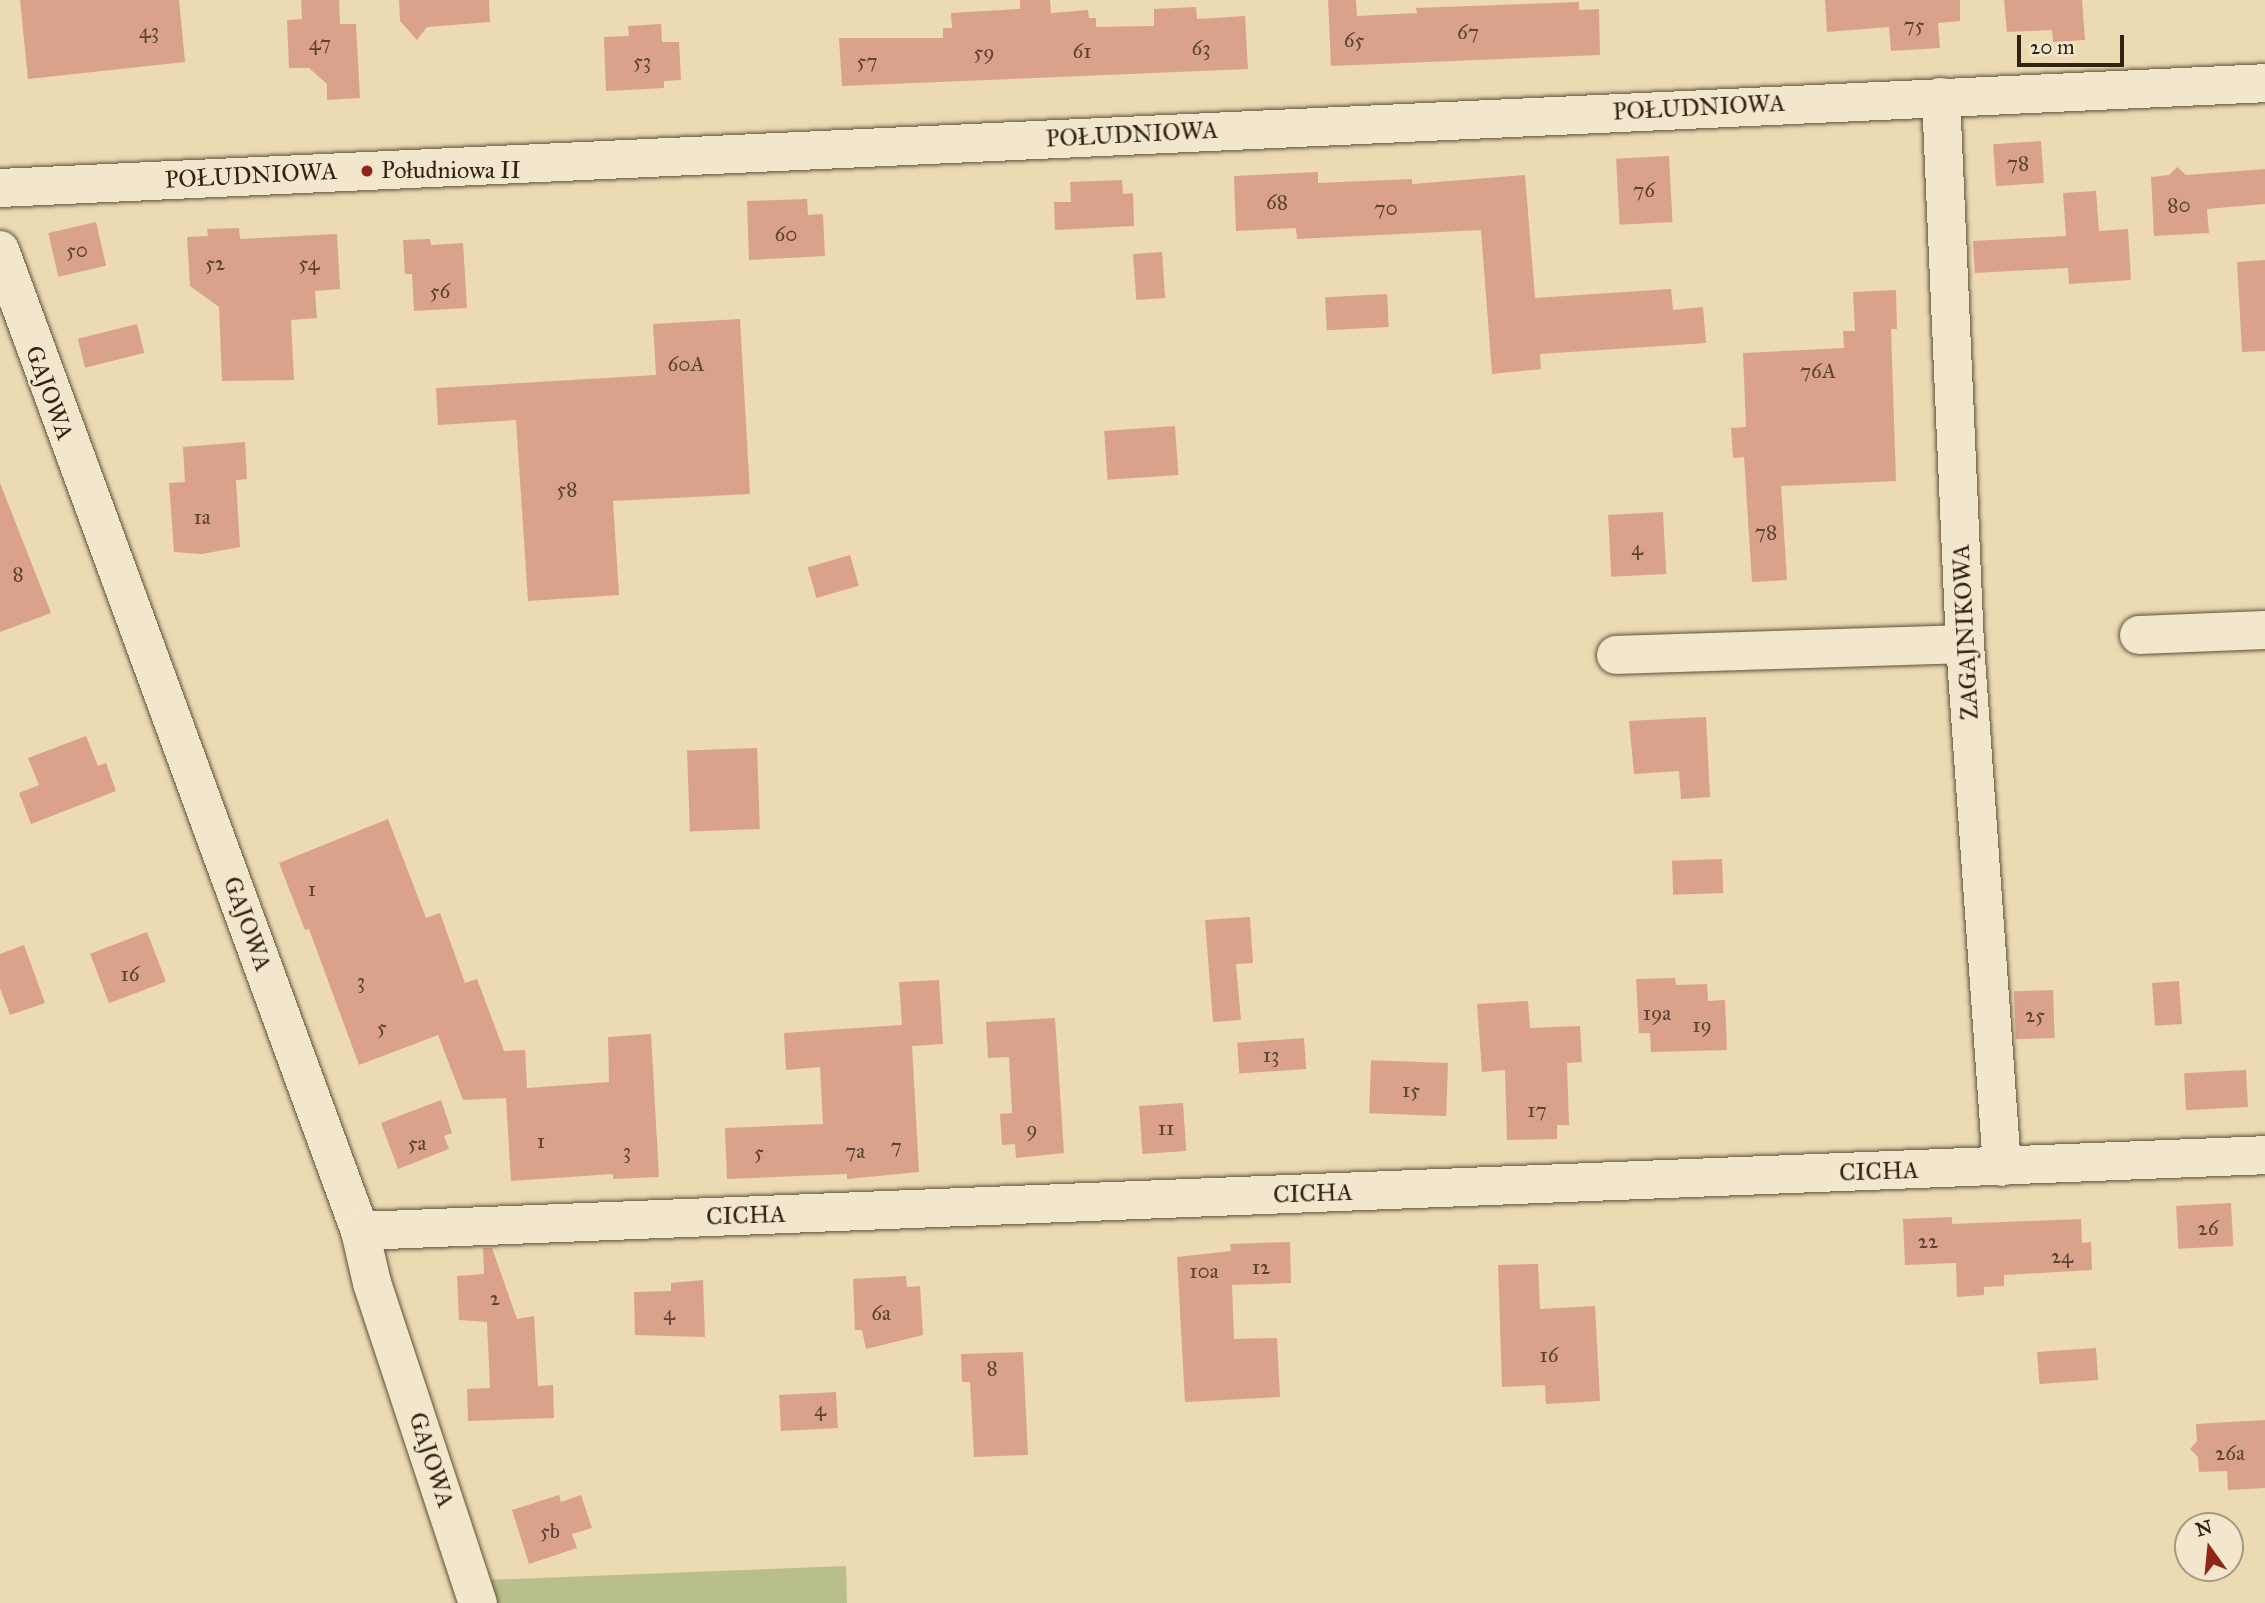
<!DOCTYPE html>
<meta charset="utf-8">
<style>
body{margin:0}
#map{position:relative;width:2265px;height:1603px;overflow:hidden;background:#ebdab2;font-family:"IM FELL Great Primer",serif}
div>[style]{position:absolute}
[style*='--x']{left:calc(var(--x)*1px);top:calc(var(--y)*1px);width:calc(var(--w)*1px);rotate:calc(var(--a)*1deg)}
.green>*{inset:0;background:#b9bf8b}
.building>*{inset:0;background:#dba28b;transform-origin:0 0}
.roads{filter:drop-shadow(0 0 2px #5f513b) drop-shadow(0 0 2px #5f513b)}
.minor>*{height:38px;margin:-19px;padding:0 19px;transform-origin:19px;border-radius:19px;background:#f2e7cd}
.dots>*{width:19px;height:19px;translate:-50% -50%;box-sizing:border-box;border:4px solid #f2e7cd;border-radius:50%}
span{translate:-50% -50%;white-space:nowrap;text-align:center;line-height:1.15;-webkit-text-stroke:5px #f2e7cd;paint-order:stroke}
.number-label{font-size:21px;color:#5b4331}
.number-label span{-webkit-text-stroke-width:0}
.street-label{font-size:24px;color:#302313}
.poi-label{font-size:24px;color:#302313}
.left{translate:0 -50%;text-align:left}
.north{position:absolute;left:2174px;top:1512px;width:70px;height:70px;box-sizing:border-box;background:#f2e7cd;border:2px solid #a49983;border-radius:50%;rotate:345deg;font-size:19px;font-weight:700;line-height:28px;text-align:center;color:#302313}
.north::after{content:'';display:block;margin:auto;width:24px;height:32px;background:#8f2418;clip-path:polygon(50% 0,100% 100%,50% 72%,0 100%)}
.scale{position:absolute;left:2017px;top:35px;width:107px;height:32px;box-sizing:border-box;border:4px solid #302313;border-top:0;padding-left:9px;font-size:21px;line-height:24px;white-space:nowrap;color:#302313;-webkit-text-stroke:5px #f2e7cd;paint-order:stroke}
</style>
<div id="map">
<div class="green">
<div style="clip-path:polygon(846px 1566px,847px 1603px,494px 1603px,486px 1580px)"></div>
</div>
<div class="building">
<div style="clip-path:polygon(20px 0,179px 0,185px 62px,28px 79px)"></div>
<div style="clip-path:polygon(301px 0,339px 0,340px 24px,356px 24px,360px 98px,327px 100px,327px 84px,309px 68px,289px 68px,287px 20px,302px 19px)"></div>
<div style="clip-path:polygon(399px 0,489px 0,490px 22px,427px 27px,417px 40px,400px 21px)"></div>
<div style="clip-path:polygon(1020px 0,1050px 0,1051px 13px,1088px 10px,1089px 18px,1096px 18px,1096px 27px,1154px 26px,1154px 9px,1196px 7px,1197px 19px,1245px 16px,1248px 69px,842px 86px,839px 38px,943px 38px,943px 28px,952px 28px,951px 13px,1020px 9px)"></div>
<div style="clip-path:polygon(1328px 0,1356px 0,1357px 16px,1417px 13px,1416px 8px,1579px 2px,1579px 10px,1599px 9px,1600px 55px,1331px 66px)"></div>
<div style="clip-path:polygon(1825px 0,1960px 0,1960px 21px,1938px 23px,1940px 48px,1891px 51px,1889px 27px,1827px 32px)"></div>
<div style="clip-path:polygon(2004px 0,2082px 0,2085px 40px,2053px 42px,2052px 30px,2007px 32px)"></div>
<div style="clip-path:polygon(661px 24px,662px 42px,679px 42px,681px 80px,664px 81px,664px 88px,606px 91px,604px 37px,629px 36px,628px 26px)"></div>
<div style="left:2041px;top:141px;width:42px;height:48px;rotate:86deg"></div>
<div style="left:1669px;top:156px;width:66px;height:53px;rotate:87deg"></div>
<div style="clip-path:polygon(2177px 167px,2186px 175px,2265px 169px,2265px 204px,2207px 209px,2209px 233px,2154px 236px,2151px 177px,2169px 175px)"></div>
<div style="clip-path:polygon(1318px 172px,1318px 183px,1412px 179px,1412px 184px,1525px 175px,1535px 298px,1671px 289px,1673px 310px,1703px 307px,1706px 343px,1540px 354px,1541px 369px,1492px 374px,1481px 230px,1297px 239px,1296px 228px,1236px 231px,1234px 176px)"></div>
<div style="clip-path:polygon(1122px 180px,1123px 194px,1133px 193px,1134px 226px,1055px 230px,1054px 202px,1071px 202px,1070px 182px)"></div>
<div style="clip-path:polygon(2096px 191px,2099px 231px,2128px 229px,2131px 280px,2069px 284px,2068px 268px,1975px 273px,1973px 241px,2066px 236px,2063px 193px)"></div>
<div style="clip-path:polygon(807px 199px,808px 215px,823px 214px,825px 256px,749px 260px,747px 201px)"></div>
<div style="left:96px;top:222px;width:45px;height:49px;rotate:77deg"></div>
<div style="clip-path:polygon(239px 228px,240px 239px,337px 234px,340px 289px,315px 291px,317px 318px,291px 320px,294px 380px,222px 381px,219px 307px,190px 286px,187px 237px,208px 236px,207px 229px)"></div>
<div style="clip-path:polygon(430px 239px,431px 245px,463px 243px,467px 308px,414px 311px,412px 274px,405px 274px,403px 240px)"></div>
<div style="left:1162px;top:252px;width:46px;height:29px;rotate:86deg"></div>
<div style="clip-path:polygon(2265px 260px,2265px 351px,2242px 352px,2237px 262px)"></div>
<div style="clip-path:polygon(1896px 290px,1897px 329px,1891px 329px,1896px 481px,1781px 486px,1787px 580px,1752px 582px,1744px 457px,1733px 458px,1731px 428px,1746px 427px,1743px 353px,1844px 348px,1843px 331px,1855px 331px,1853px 292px)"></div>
<div style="left:1387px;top:294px;width:33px;height:62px;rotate:87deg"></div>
<div style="clip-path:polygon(740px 319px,750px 494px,613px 501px,619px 595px,528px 601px,516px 420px,438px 425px,436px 388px,656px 375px,653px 324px)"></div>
<div style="left:137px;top:324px;width:30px;height:61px;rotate:76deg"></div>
<div style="left:1175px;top:426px;width:49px;height:71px;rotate:86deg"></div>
<div style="clip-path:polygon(245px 442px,247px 479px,236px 480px,240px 547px,202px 554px,174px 552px,169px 483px,185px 482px,183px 447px)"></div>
<div style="clip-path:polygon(0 483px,51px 613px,0 632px)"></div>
<div style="left:1663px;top:512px;width:62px;height:55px;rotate:87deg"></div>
<div style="left:850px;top:555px;width:32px;height:44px;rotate:74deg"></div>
<div style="clip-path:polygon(1706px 717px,1710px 797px,1681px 799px,1679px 771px,1634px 774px,1629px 721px)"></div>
<div style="clip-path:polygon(86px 736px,98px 766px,106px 763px,116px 791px,31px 824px,19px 793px,39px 785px,28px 758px)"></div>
<div style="left:757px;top:748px;width:81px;height:70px;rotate:88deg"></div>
<div style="clip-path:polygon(388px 819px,426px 918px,440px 913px,465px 983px,477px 979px,504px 1051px,525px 1050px,527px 1088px,609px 1082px,608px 1037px,651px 1034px,659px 1177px,613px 1179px,613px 1174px,511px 1181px,506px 1098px,463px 1100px,438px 1035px,359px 1065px,309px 929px,305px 930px,279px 863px)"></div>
<div style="left:1722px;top:859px;width:34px;height:50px;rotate:88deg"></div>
<div style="clip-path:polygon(1250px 917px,1253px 963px,1236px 964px,1241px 1020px,1213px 1022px,1205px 920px)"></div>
<div style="left:147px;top:932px;width:53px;height:61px;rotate:69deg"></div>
<div style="clip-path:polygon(24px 945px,45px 1003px,10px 1015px,0 988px,0 954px)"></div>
<div style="clip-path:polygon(1675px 978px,1676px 985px,1707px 984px,1708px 1001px,1725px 1000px,1727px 1050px,1651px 1052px,1650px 1033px,1639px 1033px,1636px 979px)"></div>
<div style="clip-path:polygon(939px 980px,943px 1044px,912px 1046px,919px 1172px,847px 1179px,847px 1174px,727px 1179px,725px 1128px,823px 1124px,820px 1067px,786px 1070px,784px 1033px,902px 1025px,899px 982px)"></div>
<div style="left:2179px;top:981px;width:43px;height:27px;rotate:86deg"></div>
<div style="left:2053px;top:990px;width:48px;height:39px;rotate:88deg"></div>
<div style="clip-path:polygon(1528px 1001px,1530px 1028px,1580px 1026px,1582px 1062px,1567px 1063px,1569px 1125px,1557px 1125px,1557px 1139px,1507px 1140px,1505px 1070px,1482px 1072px,1477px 1004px)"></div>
<div style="clip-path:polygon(1055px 1018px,1064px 1153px,1016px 1158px,1015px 1144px,1002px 1145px,1000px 1114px,1012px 1113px,1009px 1057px,988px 1058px,986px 1022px)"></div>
<div style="left:1304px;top:1038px;width:31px;height:67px;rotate:86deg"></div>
<div style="left:1448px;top:1063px;width:53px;height:77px;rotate:92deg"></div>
<div style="left:2246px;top:1070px;width:37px;height:62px;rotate:87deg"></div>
<div style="clip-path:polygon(441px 1100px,452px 1133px,444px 1136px,449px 1149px,398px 1169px,381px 1123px)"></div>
<div style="left:1183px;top:1103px;width:48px;height:44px;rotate:86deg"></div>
<div style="left:2231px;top:1203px;width:43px;height:55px;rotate:87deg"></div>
<div style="clip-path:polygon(1952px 1217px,1952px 1224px,2081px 1219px,2082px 1243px,2091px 1242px,2092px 1270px,2004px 1275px,2004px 1286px,1984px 1287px,1984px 1295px,1957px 1297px,1956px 1263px,1905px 1265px,1903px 1219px)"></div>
<div style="clip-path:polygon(1290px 1242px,1291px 1283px,1232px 1285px,1234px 1339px,1277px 1338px,1280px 1397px,1185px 1402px,1177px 1257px,1231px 1251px,1230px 1244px)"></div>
<div style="clip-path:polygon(483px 1248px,492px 1248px,517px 1319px,534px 1316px,538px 1386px,553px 1385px,554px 1418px,468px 1421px,467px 1389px,490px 1388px,487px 1322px,459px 1320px,457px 1276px,484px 1274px)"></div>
<div style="clip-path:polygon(1538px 1264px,1540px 1309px,1595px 1306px,1600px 1401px,1546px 1404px,1545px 1385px,1502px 1387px,1498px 1265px)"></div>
<div style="clip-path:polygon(906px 1276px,907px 1287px,920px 1286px,923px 1335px,866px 1349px,862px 1330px,855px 1330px,853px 1279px)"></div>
<div style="clip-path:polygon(703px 1280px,705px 1337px,635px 1335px,634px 1292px,671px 1291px,671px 1283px)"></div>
<div style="left:2096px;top:1348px;width:32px;height:59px;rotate:86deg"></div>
<div style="clip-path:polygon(1023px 1352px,1028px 1455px,974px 1457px,970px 1382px,962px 1382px,961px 1354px)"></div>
<div style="left:836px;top:1392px;width:36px;height:57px;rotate:87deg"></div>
<div style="clip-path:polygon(2265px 1420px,2265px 1488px,2228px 1490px,2227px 1471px,2199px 1472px,2198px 1457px,2190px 1449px,2197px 1441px,2196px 1424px)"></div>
<div style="clip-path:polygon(559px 1495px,561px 1502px,581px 1495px,592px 1528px,572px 1534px,577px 1548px,529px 1564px,512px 1510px)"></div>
</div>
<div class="roads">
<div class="minor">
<div style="--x:1941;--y:97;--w:548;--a:87.49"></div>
<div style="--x:1965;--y:644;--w:524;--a:85.95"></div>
<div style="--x:0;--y:188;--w:2267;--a:-2.65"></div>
<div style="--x:0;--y:250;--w:1045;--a:69.85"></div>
<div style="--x:360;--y:1231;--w:53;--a:77"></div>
<div style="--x:372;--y:1283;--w:337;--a:71.7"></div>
<div style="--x:2139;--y:635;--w:126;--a:-2.3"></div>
<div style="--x:1616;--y:655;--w:349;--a:-1.8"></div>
<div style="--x:360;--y:1231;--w:1907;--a:-2.28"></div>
</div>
</div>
<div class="dots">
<div style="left:367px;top:171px;background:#8f2418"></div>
</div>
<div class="number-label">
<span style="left:1914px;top:25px">75</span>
<span style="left:149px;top:31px">43</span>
<span style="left:1468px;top:32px">67</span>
<span style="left:1354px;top:40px">65</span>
<span style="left:320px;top:43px">47</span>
<span style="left:1201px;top:48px">63</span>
<span style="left:1082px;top:51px">61</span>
<span style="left:984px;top:52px">59</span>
<span style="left:642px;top:61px">53</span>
<span style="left:867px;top:61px">57</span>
<span style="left:2018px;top:163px">78</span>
<span style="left:1644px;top:190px">76</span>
<span style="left:1277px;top:202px">68</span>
<span style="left:2179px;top:205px">80</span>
<span style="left:1386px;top:208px">70</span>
<span style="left:786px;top:234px">60</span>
<span style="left:77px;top:250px">50</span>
<span style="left:215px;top:263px">52</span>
<span style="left:309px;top:263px">54</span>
<span style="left:440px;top:291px">56</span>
<span style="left:686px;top:364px">60A</span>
<span style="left:1818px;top:371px">76A</span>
<span style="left:567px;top:489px">58</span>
<span style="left:202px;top:517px">1a</span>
<span style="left:1766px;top:532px">78</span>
<span style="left:1637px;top:548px">4</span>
<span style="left:18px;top:574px">8</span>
<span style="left:312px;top:889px">1</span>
<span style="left:130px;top:974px">16</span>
<span style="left:361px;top:981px">3</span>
<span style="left:1657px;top:1013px">19a</span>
<span style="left:2035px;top:1015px">25</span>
<span style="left:1702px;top:1025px">19</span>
<span style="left:382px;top:1027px">5</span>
<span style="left:1271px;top:1055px">13</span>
<span style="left:1411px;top:1090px">15</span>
<span style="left:1537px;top:1110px">17</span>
<span style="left:1166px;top:1128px">11</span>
<span style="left:1032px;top:1129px">9</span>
<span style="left:541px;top:1141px">1</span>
<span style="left:417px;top:1143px">5a</span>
<span style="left:896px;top:1146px">7</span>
<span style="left:627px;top:1151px">3</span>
<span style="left:855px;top:1151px">7a</span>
<span style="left:759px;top:1152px">5</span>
<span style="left:2208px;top:1228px">26</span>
<span style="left:1928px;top:1241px">22</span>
<span style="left:2062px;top:1256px">24</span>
<span style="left:1261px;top:1267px">12</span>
<span style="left:1204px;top:1271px">10a</span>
<span style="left:495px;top:1298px">2</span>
<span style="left:669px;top:1313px">4</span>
<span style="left:881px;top:1313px">6a</span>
<span style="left:1549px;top:1355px">16</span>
<span style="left:992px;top:1368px">8</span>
<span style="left:820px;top:1409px">4</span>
<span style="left:2230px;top:1453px">26a</span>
<span style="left:550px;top:1531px">5b</span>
</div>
<div class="street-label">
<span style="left:1699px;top:108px;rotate:-3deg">POŁUDNIOWA</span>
<span style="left:1132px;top:135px;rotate:-3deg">POŁUDNIOWA</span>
<span style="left:251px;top:176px;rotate:-3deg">POŁUDNIOWA</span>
<span style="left:49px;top:393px;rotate:70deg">GAJOWA</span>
<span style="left:1966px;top:632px;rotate:-93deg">ZAGAJNIKOWA</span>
<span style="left:247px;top:924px;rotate:70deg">GAJOWA</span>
<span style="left:1879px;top:1172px;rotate:-2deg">CICHA</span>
<span style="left:1313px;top:1194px;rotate:-2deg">CICHA</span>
<span style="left:746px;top:1216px;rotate:-2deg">CICHA</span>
<span style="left:431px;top:1460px;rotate:72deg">GAJOWA</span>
</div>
<div class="poi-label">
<span class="left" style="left:381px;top:171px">Południowa II</span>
</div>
<div class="north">N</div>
<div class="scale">20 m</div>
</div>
